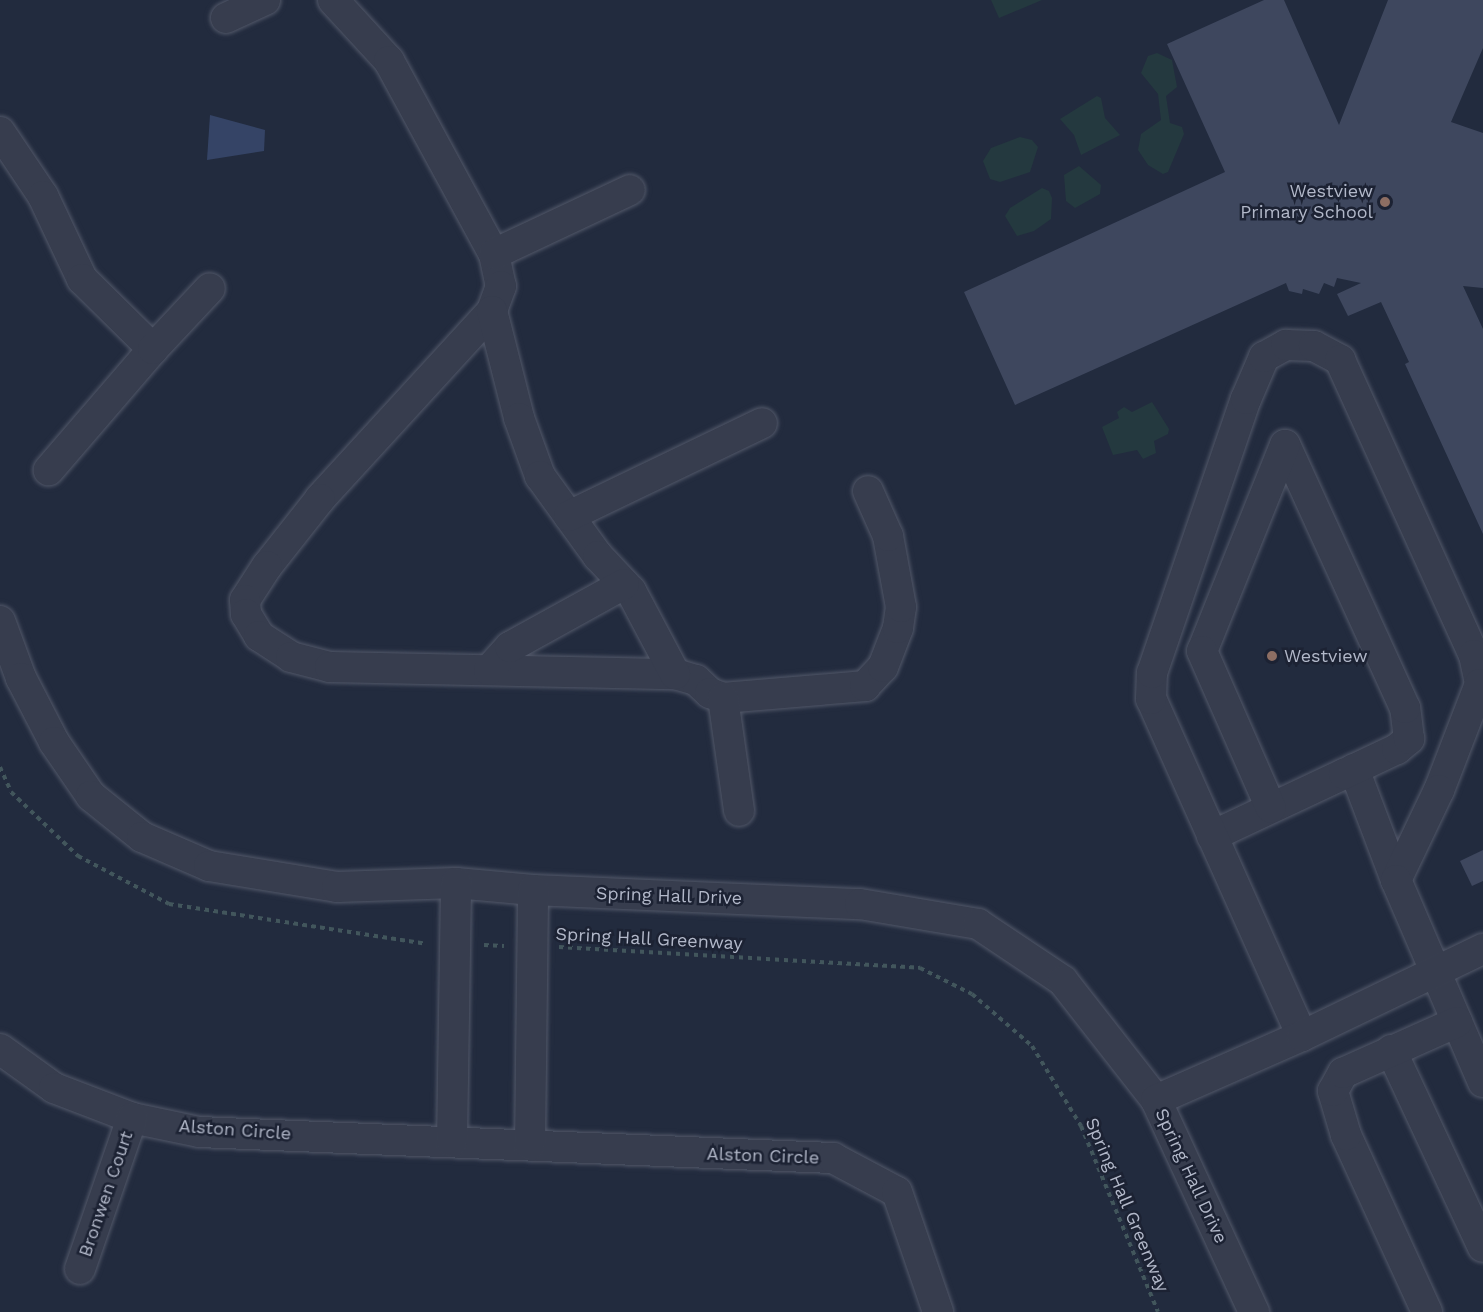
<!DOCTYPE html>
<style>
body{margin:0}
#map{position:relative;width:1483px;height:1312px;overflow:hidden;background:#222b3e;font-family:"Work Sans",sans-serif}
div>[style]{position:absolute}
.green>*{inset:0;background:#24393f}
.water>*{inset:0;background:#354466}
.building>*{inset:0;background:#3e475e}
.path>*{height:4px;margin-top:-2px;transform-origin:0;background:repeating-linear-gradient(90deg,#42565c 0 4.5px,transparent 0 9px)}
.roads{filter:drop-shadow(0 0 2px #525869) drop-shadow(0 0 2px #525869)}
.minor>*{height:30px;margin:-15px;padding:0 15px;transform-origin:15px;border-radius:15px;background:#373d4e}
.dots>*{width:16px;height:16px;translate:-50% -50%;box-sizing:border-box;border:3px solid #1c2233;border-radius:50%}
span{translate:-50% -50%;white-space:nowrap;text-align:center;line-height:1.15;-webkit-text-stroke:5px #1c2233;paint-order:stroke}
.poi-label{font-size:18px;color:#b2b8c9}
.right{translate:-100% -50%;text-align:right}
.left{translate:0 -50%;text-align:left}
.street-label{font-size:18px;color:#b2b8c9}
</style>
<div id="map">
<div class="green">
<div style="clip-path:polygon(991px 0,1042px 0,999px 18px)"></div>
<div style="clip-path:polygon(1157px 53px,1172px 60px,1177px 87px,1166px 96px,1170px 123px,1182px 127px,1184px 134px,1168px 172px,1163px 174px,1148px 165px,1138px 150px,1141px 134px,1161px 120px,1158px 94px,1141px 73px,1148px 56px)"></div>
<div style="clip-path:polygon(1097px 96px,1101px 98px,1105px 118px,1120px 135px,1081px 155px,1074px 135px,1060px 119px)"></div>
<div style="clip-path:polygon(1020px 137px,1032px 140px,1038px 147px,1030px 172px,1000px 182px,990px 179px,983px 161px,991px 148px)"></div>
<div style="clip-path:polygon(1079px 166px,1101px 185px,1100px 194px,1075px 208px,1066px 201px,1064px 175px)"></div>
<div style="clip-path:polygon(1042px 188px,1049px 191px,1052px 198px,1051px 219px,1034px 231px,1017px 236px,1005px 216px,1010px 208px)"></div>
<div style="clip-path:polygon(1152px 402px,1169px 429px,1168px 434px,1154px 441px,1156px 453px,1143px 459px,1137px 450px,1113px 455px,1102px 427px,1119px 418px,1117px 412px,1124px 407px,1132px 412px)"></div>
</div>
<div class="water">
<div style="clip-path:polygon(210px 115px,265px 130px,264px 151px,207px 160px)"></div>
</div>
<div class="building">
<div style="clip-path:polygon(1264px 0,1284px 0,1339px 125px,1388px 0,1483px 0,1483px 48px,1451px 122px,1483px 133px,1483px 288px,1463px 286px,1483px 329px,1483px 534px,1405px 364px,1409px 362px,1381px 302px,1348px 316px,1337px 294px,1361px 283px,1337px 278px,1334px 287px,1324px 283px,1319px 294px,1303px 289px,1302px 294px,1289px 291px,1286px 283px,1015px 405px,964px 292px,1225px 172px,1167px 44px)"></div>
<div style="clip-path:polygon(1483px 850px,1483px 881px,1472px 886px,1460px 861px)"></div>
</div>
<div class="path">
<div style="left:0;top:767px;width:27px;rotate:66deg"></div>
<div style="left:11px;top:792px;width:93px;rotate:43.7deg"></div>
<div style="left:78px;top:856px;width:103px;rotate:27.8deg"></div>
<div style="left:169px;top:904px;width:260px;rotate:8.8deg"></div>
<div style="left:484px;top:945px;width:20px;rotate:3deg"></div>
<div style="left:559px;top:947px;width:362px;rotate:3.3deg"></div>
<div style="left:920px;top:968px;width:58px;rotate:26.6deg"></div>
<div style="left:972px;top:994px;width:79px;rotate:40.9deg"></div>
<div style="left:1032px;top:1046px;width:94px;rotate:58.5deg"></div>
<div style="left:1081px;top:1126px;width:201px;rotate:67.5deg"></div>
</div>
<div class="roads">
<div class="minor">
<div style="left:333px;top:0;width:83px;rotate:47.4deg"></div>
<div style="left:389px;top:61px;width:220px;rotate:61.5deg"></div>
<div style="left:494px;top:254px;width:33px;rotate:78deg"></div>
<div style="left:501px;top:286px;width:27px;rotate:110deg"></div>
<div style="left:492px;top:311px;width:255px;rotate:132.5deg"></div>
<div style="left:320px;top:499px;width:85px;rotate:128.3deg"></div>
<div style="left:267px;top:566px;width:40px;rotate:122.9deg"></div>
<div style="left:245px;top:600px;width:14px;rotate:86deg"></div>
<div style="left:246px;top:614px;width:26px;rotate:59deg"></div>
<div style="left:259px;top:636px;width:38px;rotate:33deg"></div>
<div style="left:291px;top:657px;width:40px;rotate:14.4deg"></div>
<div style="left:330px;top:667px;width:345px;rotate:1.2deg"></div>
<div style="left:675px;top:674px;width:22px;rotate:16deg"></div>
<div style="left:696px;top:680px;width:19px;rotate:43deg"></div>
<div style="left:710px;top:693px;width:14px;rotate:21deg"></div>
<div style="left:723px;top:698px;width:143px;rotate:-4.8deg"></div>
<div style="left:865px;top:686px;width:26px;rotate:-47deg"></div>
<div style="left:883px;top:667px;width:42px;rotate:-69deg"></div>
<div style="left:898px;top:628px;width:21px;rotate:-82deg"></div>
<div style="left:901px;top:607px;width:72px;rotate:-100.4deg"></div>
<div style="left:888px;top:536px;width:49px;rotate:-114deg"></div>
<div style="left:226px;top:18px;width:43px;rotate:-24.8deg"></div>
<div style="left:0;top:132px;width:77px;rotate:56.1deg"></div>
<div style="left:43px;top:196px;width:92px;rotate:64.8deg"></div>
<div style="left:82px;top:279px;width:100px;rotate:44.6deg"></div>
<div style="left:153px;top:349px;width:160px;rotate:130.7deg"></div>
<div style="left:494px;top:254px;width:150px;rotate:-25.2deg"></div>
<div style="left:492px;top:311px;width:110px;rotate:75.8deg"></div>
<div style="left:519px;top:418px;width:62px;rotate:70.1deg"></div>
<div style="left:540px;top:476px;width:99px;rotate:54.1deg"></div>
<div style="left:598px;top:556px;width:48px;rotate:46.7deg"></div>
<div style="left:631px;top:591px;width:94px;rotate:62.1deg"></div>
<div style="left:153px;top:349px;width:83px;rotate:-46.9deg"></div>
<div style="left:569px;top:516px;width:214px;rotate:-25.7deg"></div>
<div style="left:0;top:621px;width:61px;rotate:69.8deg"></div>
<div style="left:21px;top:678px;width:72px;rotate:62.7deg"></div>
<div style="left:54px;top:742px;width:65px;rotate:55.6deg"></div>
<div style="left:91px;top:796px;width:65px;rotate:38.8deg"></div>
<div style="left:142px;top:837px;width:73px;rotate:23.4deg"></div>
<div style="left:209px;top:866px;width:130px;rotate:9.3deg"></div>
<div style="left:337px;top:887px;width:119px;rotate:-1.9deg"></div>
<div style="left:456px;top:883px;width:77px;rotate:5.2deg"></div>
<div style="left:533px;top:890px;width:327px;rotate:2.5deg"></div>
<div style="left:860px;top:904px;width:120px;rotate:9.6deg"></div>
<div style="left:978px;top:924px;width:102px;rotate:33.8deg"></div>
<div style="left:1063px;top:981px;width:151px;rotate:52deg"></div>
<div style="left:1156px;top:1100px;width:234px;rotate:65.2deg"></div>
<div style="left:489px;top:670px;width:31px;rotate:-48deg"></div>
<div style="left:510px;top:647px;width:130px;rotate:-28.9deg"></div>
<div style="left:723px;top:698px;width:114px;rotate:81.9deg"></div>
<div style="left:1354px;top:769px;width:119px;rotate:69.3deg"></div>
<div style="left:1212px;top:836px;width:146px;rotate:-25.2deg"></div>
<div style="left:1344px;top:774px;width:59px;rotate:-25.3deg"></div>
<div style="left:1397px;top:749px;width:16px;rotate:-40deg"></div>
<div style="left:1409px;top:739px;width:31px;rotate:-97deg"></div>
<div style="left:1405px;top:708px;width:289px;rotate:-114.5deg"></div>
<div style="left:1285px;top:445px;width:222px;rotate:111.9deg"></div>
<div style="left:1202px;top:651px;width:171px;rotate:66.3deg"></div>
<div style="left:1302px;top:1036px;width:369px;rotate:-114.1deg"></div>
<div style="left:1151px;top:699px;width:26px;rotate:-88deg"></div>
<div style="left:1152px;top:673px;width:290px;rotate:-71.1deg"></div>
<div style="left:1246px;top:399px;width:46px;rotate:-66.8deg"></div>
<div style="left:1264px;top:357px;width:25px;rotate:-29deg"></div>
<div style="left:1286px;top:345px;width:28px;rotate:2deg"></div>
<div style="left:1314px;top:346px;width:30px;rotate:28deg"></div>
<div style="left:1340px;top:360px;width:324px;rotate:65.6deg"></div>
<div style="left:1474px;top:655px;width:30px;rotate:78deg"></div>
<div style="left:1480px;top:684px;width:114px;rotate:111.1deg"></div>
<div style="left:1439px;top:790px;width:100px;rotate:115.5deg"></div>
<div style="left:1396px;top:880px;width:220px;rotate:66.7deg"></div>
<div style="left:0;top:1049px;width:67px;rotate:35.8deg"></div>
<div style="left:54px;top:1088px;width:84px;rotate:21deg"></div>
<div style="left:132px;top:1118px;width:68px;rotate:11.8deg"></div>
<div style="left:199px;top:1132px;width:635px;rotate:2.35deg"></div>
<div style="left:833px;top:1158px;width:72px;rotate:28deg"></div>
<div style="left:897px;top:1192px;width:127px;rotate:71.1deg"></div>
<div style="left:1391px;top:1050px;width:217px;rotate:65deg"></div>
<div style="left:1156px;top:1100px;width:159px;rotate:-23.7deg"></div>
<div style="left:1302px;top:1036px;width:201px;rotate:-25.7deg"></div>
<div style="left:452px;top:1142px;width:259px;rotate:-89.1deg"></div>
<div style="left:530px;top:1145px;width:255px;rotate:-89.3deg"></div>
<div style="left:80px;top:1269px;width:160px;rotate:-71deg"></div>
<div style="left:1427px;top:1312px;width:195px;rotate:-114.6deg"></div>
<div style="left:1346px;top:1135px;width:46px;rotate:-106.5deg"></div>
<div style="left:1333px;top:1091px;width:21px;rotate:-61deg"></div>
<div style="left:1343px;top:1073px;width:125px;rotate:-24.1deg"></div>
</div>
</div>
<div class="dots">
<div style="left:1385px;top:202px;background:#8d6e63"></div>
<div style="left:1272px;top:656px;background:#8d6e63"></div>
</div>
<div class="poi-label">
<span class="right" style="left:1373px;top:202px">Westview<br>Primary School</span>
<span class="left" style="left:1284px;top:656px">Westview</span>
</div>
<div class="street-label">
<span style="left:669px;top:896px;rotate:2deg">Spring Hall Drive</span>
<span style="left:649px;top:939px;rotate:3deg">Spring Hall Greenway</span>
<span style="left:235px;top:1130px;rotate:4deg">Alston Circle</span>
<span style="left:763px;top:1156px;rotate:2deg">Alston Circle</span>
<span style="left:1191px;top:1176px;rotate:65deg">Spring Hall Drive</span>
<span style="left:106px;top:1194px;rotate:-71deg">Bronwen Court</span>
<span style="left:1127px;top:1205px;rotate:67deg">Spring Hall Greenway</span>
</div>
</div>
